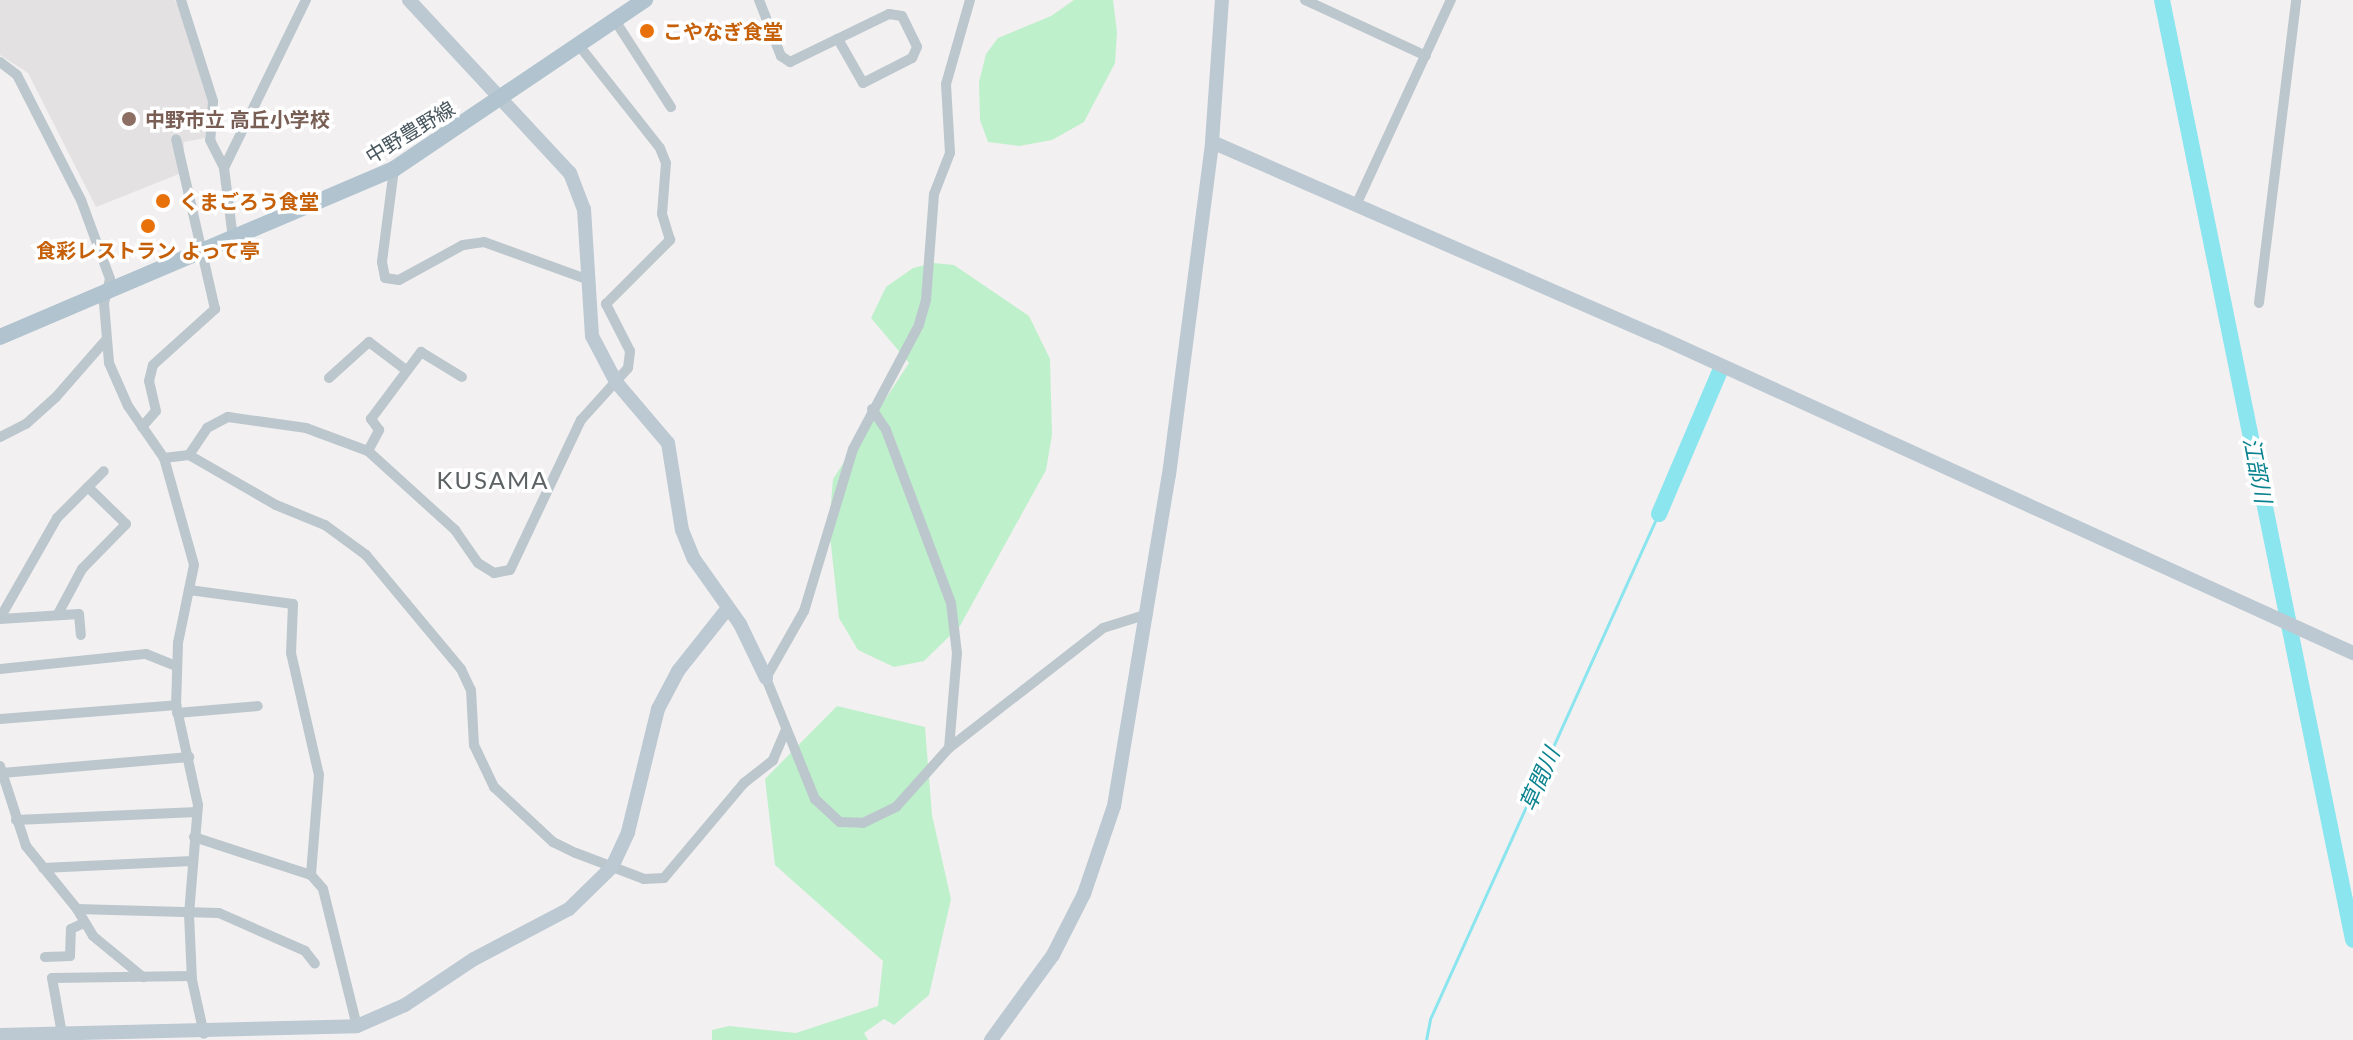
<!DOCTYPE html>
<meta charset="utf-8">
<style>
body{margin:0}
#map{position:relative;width:2353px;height:1040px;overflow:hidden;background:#f3f0f1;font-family:Lato,"Noto Sans JP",sans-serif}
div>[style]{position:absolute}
.education>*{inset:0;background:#e4e1e3}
.green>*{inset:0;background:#bff0cc}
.stream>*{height:3px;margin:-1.5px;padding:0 1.5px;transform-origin:1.5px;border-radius:1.5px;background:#8be5ee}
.river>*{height:16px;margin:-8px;padding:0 8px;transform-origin:8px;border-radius:8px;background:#8be5ee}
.street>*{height:10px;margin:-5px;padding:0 5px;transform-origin:5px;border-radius:5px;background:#bcc7cd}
.secondary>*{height:14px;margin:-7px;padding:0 7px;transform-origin:7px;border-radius:7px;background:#bcc9d2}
.primary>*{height:16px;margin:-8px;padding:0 8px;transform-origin:8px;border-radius:8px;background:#b0c3cf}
.dots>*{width:22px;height:22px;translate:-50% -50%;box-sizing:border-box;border:4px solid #fff;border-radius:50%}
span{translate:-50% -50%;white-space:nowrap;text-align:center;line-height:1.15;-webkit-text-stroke:7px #fff;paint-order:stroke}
.food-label{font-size:20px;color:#c56008;font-weight:700}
.left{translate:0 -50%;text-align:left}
.education-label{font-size:20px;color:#785e54;font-weight:700}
.street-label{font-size:20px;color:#48565e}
.water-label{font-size:22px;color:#0b838f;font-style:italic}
.quarter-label{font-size:24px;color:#5d6265;letter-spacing:2px}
</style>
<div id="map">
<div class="education">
<div style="clip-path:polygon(0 0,175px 0,192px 36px,209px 100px,205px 138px,184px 142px,184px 172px,96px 207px,28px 73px,0 55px)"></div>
</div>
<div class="green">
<div style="clip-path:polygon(1074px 0,1113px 0,1117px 32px,1115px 63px,1084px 122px,1052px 140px,1019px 146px,988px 142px,980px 120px,979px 82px,986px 54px,998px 38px,1051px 16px)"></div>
<div style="clip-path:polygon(933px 263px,954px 265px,1029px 316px,1050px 359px,1052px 435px,1046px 470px,960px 626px,924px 661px,894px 667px,858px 650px,839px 618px,829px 527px,833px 479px,909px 363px,871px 318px,886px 287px,913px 268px)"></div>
<div style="clip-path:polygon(837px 706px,925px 727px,932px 815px,951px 899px,929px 995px,894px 1025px,884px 1019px,864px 1033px,868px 1040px,712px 1040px,712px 1030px,729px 1026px,796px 1033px,878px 1006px,883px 961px,775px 865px,765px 779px)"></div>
</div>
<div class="stream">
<div style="left:1426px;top:1040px;width:21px;rotate:-79deg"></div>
<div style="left:1430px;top:1019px;width:549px;rotate:-65.68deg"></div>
</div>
<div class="river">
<div style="left:2162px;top:0;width:959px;rotate:78.51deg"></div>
<div style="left:1659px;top:514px;width:155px;rotate:-66.9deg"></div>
</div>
<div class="street">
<div style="left:181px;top:0;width:106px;rotate:72.4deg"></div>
<div style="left:213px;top:101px;width:39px;rotate:94deg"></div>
<div style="left:210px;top:140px;width:31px;rotate:63deg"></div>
<div style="left:224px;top:168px;width:71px;rotate:82.7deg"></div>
<div style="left:759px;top:0;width:60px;rotate:68.6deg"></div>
<div style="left:781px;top:56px;width:11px;rotate:34deg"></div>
<div style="left:790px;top:62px;width:110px;rotate:-25.9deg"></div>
<div style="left:889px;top:14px;width:13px;rotate:9deg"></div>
<div style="left:902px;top:16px;width:34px;rotate:64deg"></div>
<div style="left:917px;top:47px;width:12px;rotate:114deg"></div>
<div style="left:912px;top:58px;width:55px;rotate:153deg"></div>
<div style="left:863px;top:83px;width:51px;rotate:-119.6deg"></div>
<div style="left:970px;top:0;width:87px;rotate:105.9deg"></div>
<div style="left:946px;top:84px;width:69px;rotate:86.7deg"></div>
<div style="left:950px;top:153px;width:44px;rotate:111.3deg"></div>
<div style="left:934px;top:194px;width:106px;rotate:94.3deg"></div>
<div style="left:926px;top:300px;width:26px;rotate:106deg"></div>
<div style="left:919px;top:325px;width:140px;rotate:118deg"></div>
<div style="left:853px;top:449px;width:169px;rotate:106.8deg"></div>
<div style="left:804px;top:611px;width:77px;rotate:119.6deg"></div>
<div style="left:766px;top:678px;width:131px;rotate:68deg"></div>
<div style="left:815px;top:799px;width:34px;rotate:43deg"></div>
<div style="left:840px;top:822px;width:23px;rotate:2deg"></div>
<div style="left:863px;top:823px;width:37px;rotate:-26deg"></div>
<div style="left:896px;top:807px;width:79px;rotate:-48.1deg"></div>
<div style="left:949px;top:748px;width:195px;rotate:-37.9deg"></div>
<div style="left:1103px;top:628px;width:47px;rotate:-17.3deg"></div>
<div style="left:1305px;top:0;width:133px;rotate:24.8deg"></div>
<div style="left:614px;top:19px;width:105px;rotate:57.1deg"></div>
<div style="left:0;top:62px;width:21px;rotate:37deg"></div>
<div style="left:17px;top:75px;width:140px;rotate:62.9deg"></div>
<div style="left:81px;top:200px;width:84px;rotate:69.8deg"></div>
<div style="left:110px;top:279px;width:25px;rotate:104deg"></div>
<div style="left:104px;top:303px;width:60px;rotate:85.2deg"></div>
<div style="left:109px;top:363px;width:47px;rotate:66.2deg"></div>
<div style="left:128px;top:406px;width:63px;rotate:55.3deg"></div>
<div style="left:164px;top:458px;width:111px;rotate:74.3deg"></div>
<div style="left:194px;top:565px;width:80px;rotate:101.6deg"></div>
<div style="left:178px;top:643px;width:62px;rotate:91.8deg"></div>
<div style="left:176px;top:705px;width:102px;rotate:77.6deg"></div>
<div style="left:198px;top:805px;width:109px;rotate:94.7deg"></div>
<div style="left:189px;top:914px;width:66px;rotate:87.4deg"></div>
<div style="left:192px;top:980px;width:55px;rotate:77.5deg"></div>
<div style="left:224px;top:168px;width:187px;rotate:-64deg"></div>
<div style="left:394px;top:169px;width:94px;rotate:97.4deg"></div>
<div style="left:382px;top:262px;width:16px;rotate:79deg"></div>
<div style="left:385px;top:278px;width:14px;rotate:8deg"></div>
<div style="left:399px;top:280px;width:73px;rotate:-28.7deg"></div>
<div style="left:463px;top:245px;width:21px;rotate:-8deg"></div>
<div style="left:484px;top:242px;width:109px;rotate:19.9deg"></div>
<div style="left:1357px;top:203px;width:224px;rotate:-65.2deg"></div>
<div style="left:2259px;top:303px;width:305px;rotate:-83deg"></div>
<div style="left:329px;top:378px;width:54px;rotate:-42deg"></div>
<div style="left:369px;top:342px;width:46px;rotate:37.1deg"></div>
<div style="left:872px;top:409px;width:25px;rotate:56deg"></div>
<div style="left:886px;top:430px;width:185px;rotate:69.4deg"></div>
<div style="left:951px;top:603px;width:50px;rotate:83.2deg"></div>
<div style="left:957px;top:653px;width:95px;rotate:94.8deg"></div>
<div style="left:142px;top:427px;width:21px;rotate:-49deg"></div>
<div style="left:156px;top:411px;width:31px;rotate:-103deg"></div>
<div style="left:149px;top:381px;width:16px;rotate:-76deg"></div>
<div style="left:153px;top:365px;width:84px;rotate:-42.1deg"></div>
<div style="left:215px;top:309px;width:174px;rotate:-102.9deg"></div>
<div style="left:0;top:437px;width:29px;rotate:-27deg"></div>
<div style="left:26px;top:424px;width:40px;rotate:-42deg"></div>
<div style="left:56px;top:397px;width:74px;rotate:-48.8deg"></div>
<div style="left:368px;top:451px;width:24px;rotate:-62deg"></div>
<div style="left:379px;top:430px;width:14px;rotate:-126deg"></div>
<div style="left:371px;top:419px;width:84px;rotate:-53.3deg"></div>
<div style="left:421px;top:352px;width:48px;rotate:31.4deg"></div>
<div style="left:189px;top:455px;width:32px;rotate:-56deg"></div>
<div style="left:207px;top:428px;width:24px;rotate:-28deg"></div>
<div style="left:228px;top:417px;width:79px;rotate:8deg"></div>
<div style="left:306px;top:428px;width:66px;rotate:20.4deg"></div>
<div style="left:368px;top:451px;width:118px;rotate:42.2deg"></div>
<div style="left:455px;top:530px;width:40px;rotate:55.1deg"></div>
<div style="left:478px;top:563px;width:19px;rotate:32deg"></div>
<div style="left:494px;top:573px;width:16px;rotate:-11deg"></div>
<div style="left:510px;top:570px;width:166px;rotate:-64.7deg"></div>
<div style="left:581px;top:420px;width:70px;rotate:-47.9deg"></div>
<div style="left:628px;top:368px;width:17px;rotate:-83deg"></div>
<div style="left:630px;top:351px;width:53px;rotate:-117.1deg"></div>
<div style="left:606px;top:304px;width:91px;rotate:-45deg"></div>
<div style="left:670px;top:240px;width:27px;rotate:-107deg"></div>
<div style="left:662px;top:214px;width:51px;rotate:-85.5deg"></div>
<div style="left:666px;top:163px;width:16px;rotate:-112deg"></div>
<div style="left:660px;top:148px;width:134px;rotate:-128.3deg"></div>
<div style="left:164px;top:458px;width:25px;rotate:-7deg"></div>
<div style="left:189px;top:455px;width:100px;rotate:29.9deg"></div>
<div style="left:276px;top:505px;width:53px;rotate:22.2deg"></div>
<div style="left:325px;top:525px;width:51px;rotate:36.2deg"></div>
<div style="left:366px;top:555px;width:148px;rotate:50.2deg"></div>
<div style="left:461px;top:669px;width:23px;rotate:65deg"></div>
<div style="left:471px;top:690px;width:55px;rotate:86.9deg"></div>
<div style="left:474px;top:745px;width:47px;rotate:64.5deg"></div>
<div style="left:494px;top:787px;width:81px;rotate:43deg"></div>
<div style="left:553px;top:842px;width:25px;rotate:26deg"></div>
<div style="left:576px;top:853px;width:73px;rotate:20.9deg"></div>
<div style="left:644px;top:879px;width:20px;rotate:-3deg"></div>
<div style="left:664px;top:878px;width:124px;rotate:-49.9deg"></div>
<div style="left:744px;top:783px;width:37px;rotate:-38deg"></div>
<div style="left:773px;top:760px;width:33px;rotate:-67deg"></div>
<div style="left:189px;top:590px;width:105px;rotate:7.7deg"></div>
<div style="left:293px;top:604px;width:49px;rotate:92.3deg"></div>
<div style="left:291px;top:653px;width:125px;rotate:77.1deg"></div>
<div style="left:319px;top:775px;width:100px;rotate:94.6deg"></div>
<div style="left:311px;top:875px;width:18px;rotate:49deg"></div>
<div style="left:323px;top:889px;width:141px;rotate:76.1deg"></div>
<div style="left:59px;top:612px;width:49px;rotate:-61.9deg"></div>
<div style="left:82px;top:569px;width:63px;rotate:-45.6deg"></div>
<div style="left:126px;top:524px;width:53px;rotate:-135.8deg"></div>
<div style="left:0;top:618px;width:115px;rotate:-60.3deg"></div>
<div style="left:57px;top:518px;width:66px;rotate:-45deg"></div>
<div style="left:0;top:619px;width:79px;rotate:-3.6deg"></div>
<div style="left:79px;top:614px;width:21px;rotate:85deg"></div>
<div style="left:0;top:669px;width:147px;rotate:-5.9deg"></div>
<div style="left:146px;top:654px;width:32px;rotate:22deg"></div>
<div style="left:177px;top:713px;width:81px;rotate:-4.9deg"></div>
<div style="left:0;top:719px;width:177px;rotate:-4.5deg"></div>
<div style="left:0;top:766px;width:84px;rotate:72deg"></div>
<div style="left:26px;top:846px;width:81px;rotate:51deg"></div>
<div style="left:77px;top:909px;width:142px;rotate:1.6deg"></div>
<div style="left:219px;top:913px;width:94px;rotate:23.8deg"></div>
<div style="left:305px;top:951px;width:16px;rotate:52deg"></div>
<div style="left:2px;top:773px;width:188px;rotate:-4.9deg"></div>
<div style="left:16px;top:820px;width:181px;rotate:-2.5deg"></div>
<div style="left:194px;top:837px;width:123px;rotate:18deg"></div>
<div style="left:43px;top:868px;width:149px;rotate:-2.7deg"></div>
<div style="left:77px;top:909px;width:31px;rotate:59deg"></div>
<div style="left:93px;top:936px;width:65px;rotate:39.4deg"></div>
<div style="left:45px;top:957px;width:25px;rotate:-2deg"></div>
<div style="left:70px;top:956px;width:27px;rotate:-88deg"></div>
<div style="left:71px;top:929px;width:14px;rotate:-25deg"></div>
<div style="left:62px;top:1034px;width:57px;rotate:-100.1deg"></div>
<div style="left:52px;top:978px;width:139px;rotate:-0.8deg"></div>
</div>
<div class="secondary">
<div style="left:409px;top:0;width:236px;rotate:47.1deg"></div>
<div style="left:570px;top:173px;width:39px;rotate:69deg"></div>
<div style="left:584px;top:209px;width:127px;rotate:86.4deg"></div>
<div style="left:592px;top:336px;width:52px;rotate:62.4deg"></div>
<div style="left:616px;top:382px;width:80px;rotate:49.6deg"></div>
<div style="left:668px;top:443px;width:88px;rotate:80.9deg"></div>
<div style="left:682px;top:530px;width:31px;rotate:68deg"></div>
<div style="left:694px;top:559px;width:80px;rotate:54.7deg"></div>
<div style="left:740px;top:624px;width:60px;rotate:64.3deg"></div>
<div style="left:1212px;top:142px;width:485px;rotate:23.6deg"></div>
<div style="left:1657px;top:336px;width:765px;rotate:24.49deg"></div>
<div style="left:0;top:1035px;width:357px;rotate:-1.4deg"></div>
<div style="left:357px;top:1026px;width:52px;rotate:-23.6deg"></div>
<div style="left:405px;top:1005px;width:83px;rotate:-33.7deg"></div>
<div style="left:474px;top:959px;width:107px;rotate:-27.8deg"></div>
<div style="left:569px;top:909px;width:60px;rotate:-44.3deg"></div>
<div style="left:612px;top:867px;width:38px;rotate:-65deg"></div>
<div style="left:628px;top:832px;width:127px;rotate:-76.3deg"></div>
<div style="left:658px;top:709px;width:43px;rotate:-62.2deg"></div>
<div style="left:678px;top:671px;width:80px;rotate:-51.6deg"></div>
<div style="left:991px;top:1040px;width:105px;rotate:-53.9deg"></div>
<div style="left:1053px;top:955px;width:68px;rotate:-63.1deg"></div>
<div style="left:1084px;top:894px;width:93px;rotate:-71.2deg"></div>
<div style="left:1114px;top:806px;width:336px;rotate:-80.6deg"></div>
<div style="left:1169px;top:475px;width:336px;rotate:-82.6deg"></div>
<div style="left:1212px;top:142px;width:142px;rotate:-86deg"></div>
</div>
<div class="primary">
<div style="left:0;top:337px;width:428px;rotate:-23.1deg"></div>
<div style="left:394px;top:169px;width:303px;rotate:-34deg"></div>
</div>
<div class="dots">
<div style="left:647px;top:31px;background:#e8710a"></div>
<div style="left:129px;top:119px;background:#8d6e63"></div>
<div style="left:163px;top:201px;background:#e8710a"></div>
<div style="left:148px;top:226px;background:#e8710a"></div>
</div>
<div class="food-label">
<span class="left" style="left:663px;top:31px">こやなぎ食堂</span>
<span class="left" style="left:179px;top:201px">くまごろう食堂</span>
<span style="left:148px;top:250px">食彩レストラン よって亭</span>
</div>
<div class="education-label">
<span class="left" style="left:145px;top:119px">中野市立 高丘小学校</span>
</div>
<div class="street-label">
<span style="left:410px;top:132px;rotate:-31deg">中野豊野線</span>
</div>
<div class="water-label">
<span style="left:2258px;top:470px;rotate:79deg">江部川</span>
<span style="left:1539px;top:779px;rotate:-66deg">草間川</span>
</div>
<div class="quarter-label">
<span style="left:493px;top:480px">KUSAMA</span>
</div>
</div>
